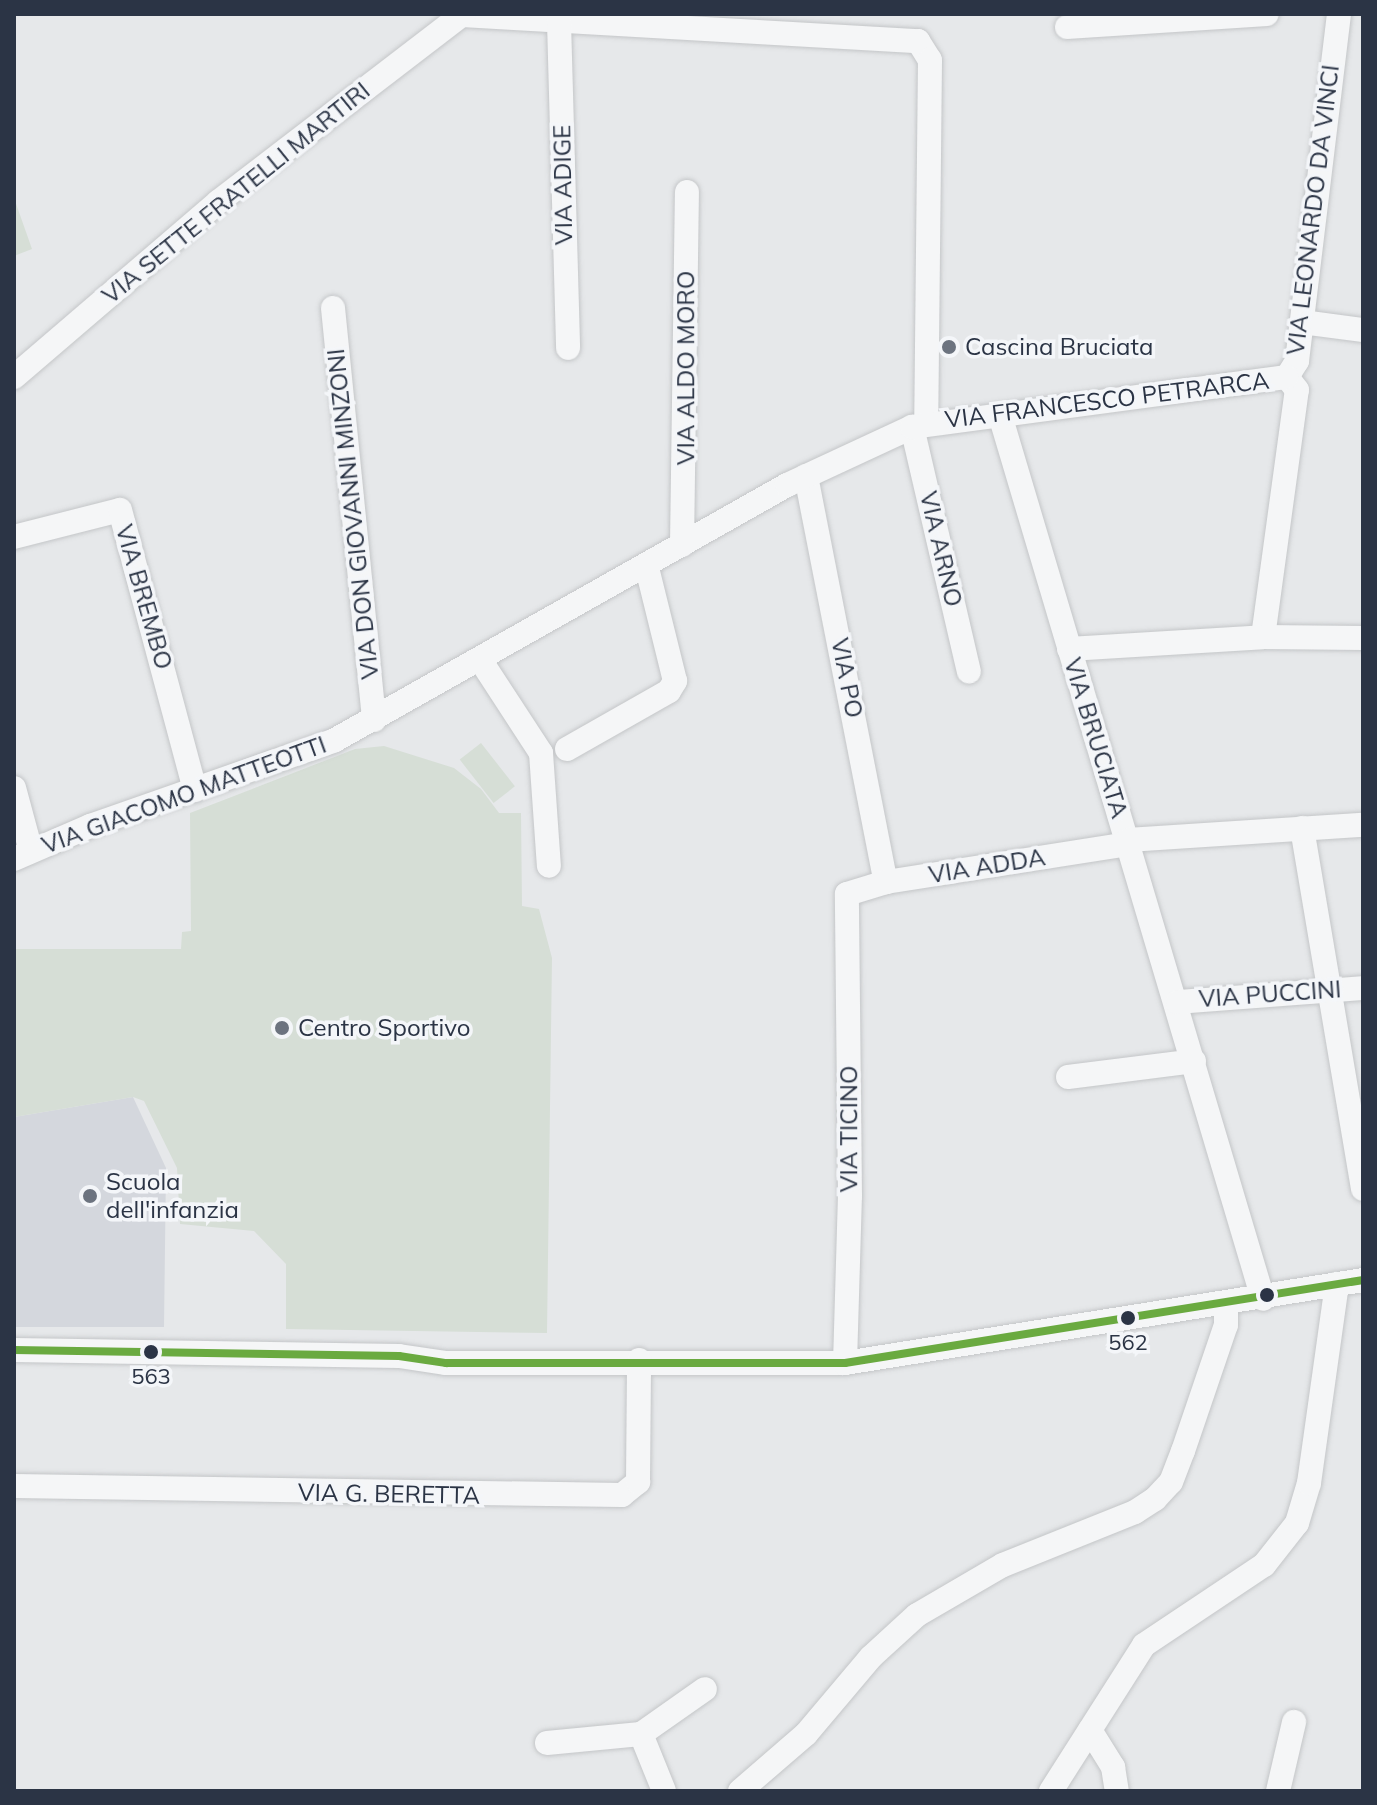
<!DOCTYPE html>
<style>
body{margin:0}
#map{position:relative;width:1377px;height:1805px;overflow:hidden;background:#e6e8ea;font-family:Mulish,sans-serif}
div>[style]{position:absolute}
.built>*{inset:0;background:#d4d7dd}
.green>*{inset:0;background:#d6ded6;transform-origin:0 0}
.roads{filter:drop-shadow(0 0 2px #c4c6c8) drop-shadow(0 0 2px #c4c6c8)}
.minor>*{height:24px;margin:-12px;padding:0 12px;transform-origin:12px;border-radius:12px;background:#f5f6f7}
.bus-1>*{height:8px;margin:-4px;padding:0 4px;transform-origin:4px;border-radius:4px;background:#6aaa40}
.dots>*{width:22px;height:22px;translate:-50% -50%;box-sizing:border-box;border:4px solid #f4f6f9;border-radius:50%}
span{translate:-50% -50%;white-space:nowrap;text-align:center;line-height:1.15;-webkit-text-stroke:7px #f4f6f9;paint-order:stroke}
.bus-label{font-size:22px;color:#2b3445}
.street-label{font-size:24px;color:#2b3445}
.poi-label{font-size:24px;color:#2b3445}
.left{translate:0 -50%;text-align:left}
.frame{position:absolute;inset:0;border:16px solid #2b3445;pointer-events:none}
</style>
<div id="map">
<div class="built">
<div style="clip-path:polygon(133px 1097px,166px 1168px,164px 1327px,14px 1327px,14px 1117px)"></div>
</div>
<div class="green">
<div style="clip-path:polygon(14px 198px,32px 249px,14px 256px)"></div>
<div style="left:481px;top:743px;width:55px;height:27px;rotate:52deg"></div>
<div style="clip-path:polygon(384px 746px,454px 768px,481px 789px,499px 813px,521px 813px,522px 906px,539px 909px,552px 958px,547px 1333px,286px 1329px,286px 1264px,254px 1231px,180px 1224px,177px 1168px,144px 1101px,133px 1097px,14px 1117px,14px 949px,181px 949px,182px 932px,191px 931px,190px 813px,355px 749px)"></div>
</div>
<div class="roads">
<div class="minor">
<div style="left:462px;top:15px;width:457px;rotate:3.3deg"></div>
<div style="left:918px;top:41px;width:22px;rotate:58deg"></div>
<div style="left:930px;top:60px;width:363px;rotate:90.6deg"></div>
<div style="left:559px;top:22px;width:326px;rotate:88.4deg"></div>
<div style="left:1067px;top:27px;width:200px;rotate:-3.7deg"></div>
<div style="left:333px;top:308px;width:414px;rotate:84.3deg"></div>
<div style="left:1302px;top:322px;width:62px;rotate:7.5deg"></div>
<div style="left:14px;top:377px;width:269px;rotate:-40.6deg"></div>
<div style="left:218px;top:202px;width:309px;rotate:-37.5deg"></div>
<div style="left:1287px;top:377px;width:19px;rotate:-58deg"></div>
<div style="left:1297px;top:361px;width:350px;rotate:-83.1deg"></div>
<div style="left:1000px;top:415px;width:922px;rotate:73.43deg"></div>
<div style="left:912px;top:427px;width:251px;rotate:76.9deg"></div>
<div style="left:806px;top:476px;width:414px;rotate:78.9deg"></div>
<div style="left:14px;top:537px;width:109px;rotate:-14.3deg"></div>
<div style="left:120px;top:510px;width:290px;rotate:75deg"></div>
<div style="left:682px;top:545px;width:353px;rotate:-89.2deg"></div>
<div style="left:1263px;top:637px;width:249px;rotate:-82.2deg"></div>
<div style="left:1297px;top:390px;width:16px;rotate:-128deg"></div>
<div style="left:1069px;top:649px;width:194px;rotate:-3.5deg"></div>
<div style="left:1263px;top:637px;width:100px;rotate:0.6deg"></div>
<div style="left:481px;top:661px;width:110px;rotate:56.9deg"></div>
<div style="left:541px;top:753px;width:113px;rotate:86deg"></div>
<div style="left:567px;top:749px;width:117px;rotate:-29.6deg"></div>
<div style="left:669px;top:691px;width:12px;rotate:-59deg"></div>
<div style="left:675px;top:681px;width:116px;rotate:-103.9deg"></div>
<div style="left:14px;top:788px;width:65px;rotate:74.9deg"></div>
<div style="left:1302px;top:828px;width:366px;rotate:80.4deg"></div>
<div style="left:1128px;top:840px;width:235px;rotate:-3.7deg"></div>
<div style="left:14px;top:859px;width:83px;rotate:-23.5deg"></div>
<div style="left:90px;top:826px;width:260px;rotate:-19.3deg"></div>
<div style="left:335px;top:740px;width:519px;rotate:-29.43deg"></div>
<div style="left:787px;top:485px;width:138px;rotate:-24.9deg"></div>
<div style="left:912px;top:427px;width:378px;rotate:-7.6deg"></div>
<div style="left:1178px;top:1002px;width:186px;rotate:-4.3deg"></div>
<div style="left:1068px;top:1077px;width:127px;rotate:-7.2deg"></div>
<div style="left:14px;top:1350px;width:385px;rotate:0.9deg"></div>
<div style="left:399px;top:1356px;width:48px;rotate:8.5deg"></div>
<div style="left:446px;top:1363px;width:399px"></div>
<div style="left:845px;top:1363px;width:525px;rotate:-9.1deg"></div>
<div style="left:845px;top:1363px;width:167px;rotate:-88.3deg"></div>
<div style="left:850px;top:1196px;width:302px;rotate:-90.6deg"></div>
<div style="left:847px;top:894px;width:41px;rotate:-17.1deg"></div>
<div style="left:886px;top:882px;width:246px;rotate:-8.9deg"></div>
<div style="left:14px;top:1486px;width:608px;rotate:0.85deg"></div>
<div style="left:622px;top:1495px;width:21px;rotate:-39deg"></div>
<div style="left:638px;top:1482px;width:122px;rotate:-89.5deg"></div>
<div style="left:1090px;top:1730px;width:44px;rotate:58.1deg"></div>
<div style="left:1113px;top:1767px;width:24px;rotate:81deg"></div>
<div style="left:641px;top:1734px;width:78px;rotate:-35.1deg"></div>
<div style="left:547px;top:1743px;width:94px;rotate:-5.5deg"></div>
<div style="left:641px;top:1734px;width:61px;rotate:68deg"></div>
<div style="left:740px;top:1791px;width:87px;rotate:-40.8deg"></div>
<div style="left:806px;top:1734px;width:101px;rotate:-49.8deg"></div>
<div style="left:871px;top:1657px;width:62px;rotate:-42.4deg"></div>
<div style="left:917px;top:1615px;width:99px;rotate:-30.2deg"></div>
<div style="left:1003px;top:1565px;width:142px;rotate:-21.9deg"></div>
<div style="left:1135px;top:1512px;width:24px;rotate:-33deg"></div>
<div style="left:1155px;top:1499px;width:23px;rotate:-47deg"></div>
<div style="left:1171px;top:1482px;width:33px;rotate:-69deg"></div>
<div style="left:1183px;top:1451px;width:133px;rotate:-71.2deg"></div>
<div style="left:1226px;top:1325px;width:20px;rotate:-90deg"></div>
<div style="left:1051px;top:1791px;width:173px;rotate:-57.5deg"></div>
<div style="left:1144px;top:1645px;width:144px;rotate:-33.7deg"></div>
<div style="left:1264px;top:1565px;width:53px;rotate:-51.8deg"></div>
<div style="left:1297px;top:1523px;width:42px;rotate:-73.3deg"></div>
<div style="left:1309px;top:1483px;width:201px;rotate:-82deg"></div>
<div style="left:1278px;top:1791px;width:71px;rotate:-76.9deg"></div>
</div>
</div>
<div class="bus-1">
<div style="left:14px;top:1350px;width:385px;rotate:0.9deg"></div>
<div style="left:399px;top:1356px;width:48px;rotate:8.5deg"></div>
<div style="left:446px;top:1363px;width:399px"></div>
<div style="left:845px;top:1363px;width:525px;rotate:-9.1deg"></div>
</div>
<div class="dots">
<div style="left:949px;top:347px;background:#6c737f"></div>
<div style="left:282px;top:1028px;background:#6c737f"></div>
<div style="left:90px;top:1196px;background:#6c737f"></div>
<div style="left:1267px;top:1295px;background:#2b3445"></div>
<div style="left:1128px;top:1318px;background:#2b3445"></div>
<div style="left:151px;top:1352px;background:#2b3445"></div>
</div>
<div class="bus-label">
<span style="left:1128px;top:1343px">562</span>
<span style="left:151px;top:1377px">563</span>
</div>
<div class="street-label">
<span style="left:563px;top:185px;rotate:-91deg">VIA ADIGE</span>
<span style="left:236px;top:193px;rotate:-39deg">VIA SETTE FRATELLI MARTIRI</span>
<span style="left:1313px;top:210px;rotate:-83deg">VIA LEONARDO DA VINCI</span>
<span style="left:686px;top:368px;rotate:-90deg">VIA ALDO MORO</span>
<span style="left:1107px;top:400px;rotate:-7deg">VIA FRANCESCO PETRARCA</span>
<span style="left:353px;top:514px;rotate:-96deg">VIA DON GIOVANNI MINZONI</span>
<span style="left:941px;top:549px;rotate:77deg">VIA ARNO</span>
<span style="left:144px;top:597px;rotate:74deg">VIA BREMBO</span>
<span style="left:847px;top:678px;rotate:79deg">VIA PO</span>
<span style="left:1096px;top:738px;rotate:73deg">VIA BRUCIATA</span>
<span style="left:184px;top:795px;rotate:-20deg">VIA GIACOMO MATTEOTTI</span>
<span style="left:987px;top:866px;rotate:-9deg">VIA ADDA</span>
<span style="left:1270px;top:994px;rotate:-4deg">VIA PUCCINI</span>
<span style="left:849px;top:1129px;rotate:-90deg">VIA TICINO</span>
<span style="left:389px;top:1494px;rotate:1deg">VIA G. BERETTA</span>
</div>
<div class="poi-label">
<span class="left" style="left:965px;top:347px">Cascina Bruciata</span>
<span class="left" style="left:298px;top:1028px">Centro Sportivo</span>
<span class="left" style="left:106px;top:1196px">Scuola<br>dell'infanzia</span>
</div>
<div class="frame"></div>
</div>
